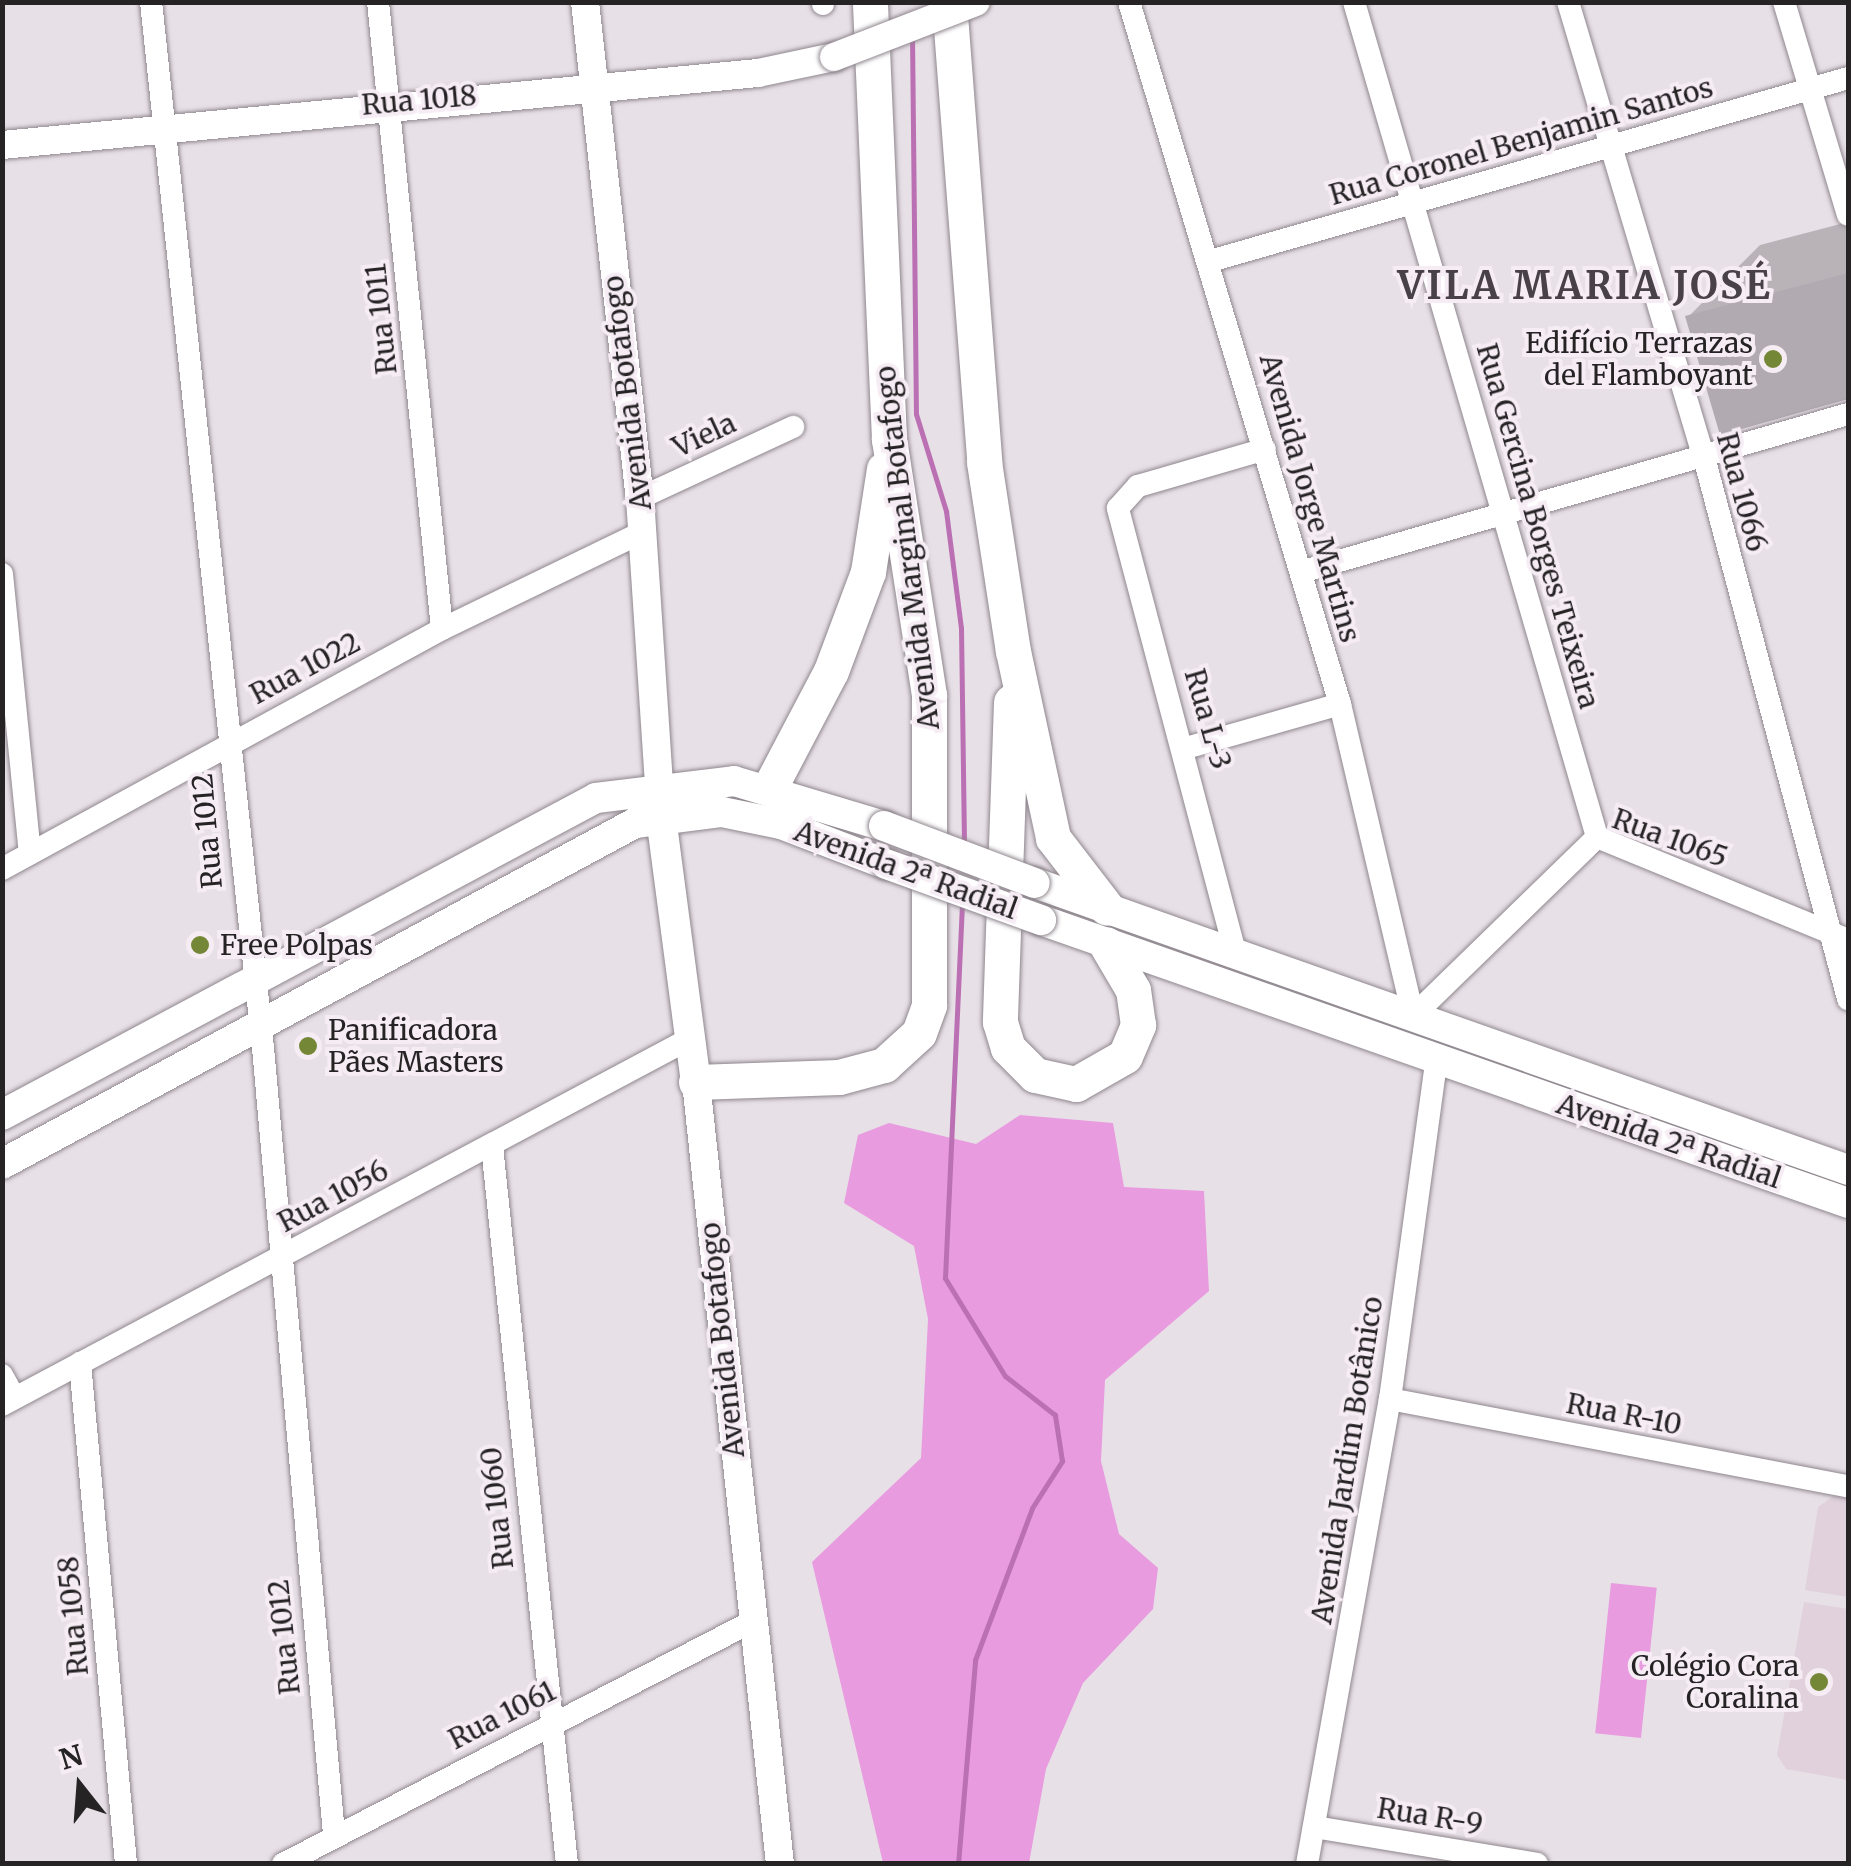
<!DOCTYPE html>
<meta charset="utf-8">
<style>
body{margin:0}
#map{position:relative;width:1851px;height:1866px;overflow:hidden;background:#e8e0e7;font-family:Merriweather,serif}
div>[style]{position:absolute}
.built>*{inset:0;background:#e0d1dd}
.green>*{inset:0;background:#e89bdf;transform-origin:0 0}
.shadow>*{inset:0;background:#0003}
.stream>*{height:5px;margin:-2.5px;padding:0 2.5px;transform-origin:2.5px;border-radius:2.5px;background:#bb70b3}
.building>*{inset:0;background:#b2aab1}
.roads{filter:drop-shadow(0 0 2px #8f878e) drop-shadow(0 0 2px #8f878e)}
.minor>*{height:22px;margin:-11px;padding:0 11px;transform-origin:11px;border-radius:11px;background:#fff}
.tertiary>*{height:28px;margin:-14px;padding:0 14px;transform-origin:14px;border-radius:14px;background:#fff}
.secondary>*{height:30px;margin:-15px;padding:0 15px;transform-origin:15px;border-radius:15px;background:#fff}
.primary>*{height:35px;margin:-17.5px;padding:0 17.5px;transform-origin:17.5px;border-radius:17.5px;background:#fff}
.bridges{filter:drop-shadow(0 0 2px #8f878e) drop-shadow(0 0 2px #8f878e)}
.tertiary-bridge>*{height:28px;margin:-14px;padding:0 14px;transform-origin:14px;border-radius:14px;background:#fff}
.secondary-bridge>*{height:30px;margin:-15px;padding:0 15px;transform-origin:15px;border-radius:15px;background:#fff}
.dots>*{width:28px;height:28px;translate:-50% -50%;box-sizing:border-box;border:5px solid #f6edf4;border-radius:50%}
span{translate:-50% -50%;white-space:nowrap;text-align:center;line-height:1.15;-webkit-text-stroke:8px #f6edf4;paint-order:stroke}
.street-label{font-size:28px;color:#262325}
.poi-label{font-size:28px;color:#262325}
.right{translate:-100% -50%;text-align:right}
.left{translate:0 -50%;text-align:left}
.district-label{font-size:38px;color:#484147;font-weight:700;letter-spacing:2.5px}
.frame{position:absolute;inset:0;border:5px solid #262325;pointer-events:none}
.north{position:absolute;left:30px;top:1736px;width:100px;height:100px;-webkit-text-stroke:8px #f6edf4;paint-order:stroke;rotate:343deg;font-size:28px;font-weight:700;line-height:40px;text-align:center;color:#262325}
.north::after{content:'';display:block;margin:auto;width:35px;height:45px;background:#262325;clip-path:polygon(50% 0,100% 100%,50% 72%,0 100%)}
</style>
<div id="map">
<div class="built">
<div style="clip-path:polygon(1835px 1495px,1848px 1497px,1848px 1597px,1805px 1590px,1818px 1507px)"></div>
<div style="clip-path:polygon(1804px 1602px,1848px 1609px,1848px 1780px,1786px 1769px,1777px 1755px)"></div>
</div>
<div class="green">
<div style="clip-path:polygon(1020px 1115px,1113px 1123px,1124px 1187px,1204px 1191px,1209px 1291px,1105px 1380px,1101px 1461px,1119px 1534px,1158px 1568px,1153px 1609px,1083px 1683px,1046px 1769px,1029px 1863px,883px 1863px,812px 1562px,921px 1458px,928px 1319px,914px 1246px,844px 1203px,858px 1135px,889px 1123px,976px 1144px)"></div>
<div style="left:1611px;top:1583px;width:46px;height:151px;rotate:6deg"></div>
</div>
<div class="shadow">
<div style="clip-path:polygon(1848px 222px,1848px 399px,1722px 432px,1688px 317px,1760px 245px)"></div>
</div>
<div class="stream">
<div style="left:912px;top:35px;width:379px;rotate:89.4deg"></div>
<div style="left:916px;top:414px;width:102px;rotate:72.8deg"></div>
<div style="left:946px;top:511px;width:118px;rotate:82.7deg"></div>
<div style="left:961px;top:628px;width:216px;rotate:89.2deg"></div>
<div style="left:958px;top:1864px;width:205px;rotate:-85.2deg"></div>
<div style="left:975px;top:1660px;width:162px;rotate:-69.4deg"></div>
<div style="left:1032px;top:1508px;width:56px;rotate:-57.4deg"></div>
<div style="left:1062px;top:1461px;width:47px;rotate:-98.7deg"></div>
<div style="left:1055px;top:1415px;width:63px;rotate:-142deg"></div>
<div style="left:1005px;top:1376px;width:115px;rotate:-121.5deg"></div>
<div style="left:945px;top:1278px;width:373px;rotate:-87.4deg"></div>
</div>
<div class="building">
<div style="clip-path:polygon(1848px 273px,1848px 399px,1720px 435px,1685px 316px)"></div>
</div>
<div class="roads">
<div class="minor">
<div style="left:151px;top:2px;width:1052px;rotate:83.89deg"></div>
<div style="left:263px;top:1048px;width:789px;rotate:84.84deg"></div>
<div style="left:378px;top:2px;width:630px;rotate:84.17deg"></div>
<div style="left:823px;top:2px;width:2px;rotate:90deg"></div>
<div style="left:1129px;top:2px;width:733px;rotate:73.27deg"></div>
<div style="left:1340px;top:704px;width:320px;rotate:76.8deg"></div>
<div style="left:1354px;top:2px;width:870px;rotate:73.77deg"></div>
<div style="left:1568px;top:2px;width:479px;rotate:73.4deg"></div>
<div style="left:1705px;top:461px;width:557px;rotate:75.11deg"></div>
<div style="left:1784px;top:2px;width:222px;rotate:73.3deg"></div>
<div style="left:1210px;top:261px;width:664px;rotate:-16deg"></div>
<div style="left:640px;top:498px;width:169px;rotate:-24.9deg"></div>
<div style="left:1301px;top:572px;width:569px;rotate:-16.11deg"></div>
<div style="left:2px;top:574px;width:281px;rotate:84.3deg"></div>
<div style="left:1186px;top:748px;width:160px;rotate:-15.9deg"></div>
<div style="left:2px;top:869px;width:501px;rotate:-28.61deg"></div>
<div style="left:442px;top:629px;width:223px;rotate:-25.8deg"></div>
<div style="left:1234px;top:948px;width:455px;rotate:-104.8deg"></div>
<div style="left:1118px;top:508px;width:30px;rotate:-48deg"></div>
<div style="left:1138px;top:486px;width:132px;rotate:-16.2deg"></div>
<div style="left:1413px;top:1016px;width:257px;rotate:-44.2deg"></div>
<div style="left:1597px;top:837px;width:271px;rotate:22.3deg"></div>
<div style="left:492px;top:1146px;width:722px;rotate:84.04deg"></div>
<div style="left:80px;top:1363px;width:503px;rotate:84.75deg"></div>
<div style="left:2px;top:1375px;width:26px;rotate:61deg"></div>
<div style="left:1390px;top:1399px;width:466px;rotate:10.8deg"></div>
<div style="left:2px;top:1405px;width:781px;rotate:-28.04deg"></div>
<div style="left:1314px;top:1827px;width:226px;rotate:9.4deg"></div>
<div style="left:283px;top:1864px;width:527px;rotate:-27.34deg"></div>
<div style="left:1307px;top:1864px;width:472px;rotate:-79.9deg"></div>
<div style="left:1390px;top:1399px;width:338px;rotate:-82.2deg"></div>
</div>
<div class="tertiary">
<div style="left:585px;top:2px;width:499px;rotate:83.7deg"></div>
<div style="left:640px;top:498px;width:286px;rotate:86.2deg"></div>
<div style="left:2px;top:145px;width:759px;rotate:-5.44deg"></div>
<div style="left:758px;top:73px;width:78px;rotate:-11.9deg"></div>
<div style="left:696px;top:1082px;width:786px;rotate:83.87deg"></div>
</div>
<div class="secondary">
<div style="left:661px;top:817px;width:267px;rotate:82.5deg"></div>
<div style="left:1035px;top:883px;width:862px;rotate:19.44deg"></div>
<div style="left:1041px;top:920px;width:855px;rotate:19.32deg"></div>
<div style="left:2px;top:1115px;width:673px;rotate:-28.09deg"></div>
<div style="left:596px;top:798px;width:139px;rotate:-7deg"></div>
<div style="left:734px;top:781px;width:157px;rotate:16.7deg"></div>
<div style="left:2px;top:1164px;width:719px;rotate:-28.31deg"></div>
<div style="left:635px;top:823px;width:88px;rotate:-7.2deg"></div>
<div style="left:722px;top:812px;width:60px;rotate:11.5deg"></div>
<div style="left:781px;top:824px;width:112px;rotate:20.9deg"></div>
</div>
<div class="primary">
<div style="left:949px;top:2px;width:461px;rotate:85.6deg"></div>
<div style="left:984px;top:462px;width:191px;rotate:81.3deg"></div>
<div style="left:1013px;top:651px;width:191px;rotate:77.9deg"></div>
<div style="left:1053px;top:838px;width:88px;rotate:52.4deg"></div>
<div style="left:1011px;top:702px;width:320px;rotate:92deg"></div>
<div style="left:1000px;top:1022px;width:27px;rotate:73deg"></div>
<div style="left:1008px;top:1048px;width:38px;rotate:45deg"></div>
<div style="left:1035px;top:1075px;width:42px;rotate:12.4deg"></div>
<div style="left:1076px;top:1084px;width:56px;rotate:-29.7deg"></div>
<div style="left:1125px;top:1056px;width:34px;rotate:-67deg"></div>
<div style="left:1138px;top:1025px;width:35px;rotate:-98deg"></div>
<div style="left:1133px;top:990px;width:53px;rotate:-120.4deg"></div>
<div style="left:770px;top:787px;width:131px;rotate:-62.3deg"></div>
<div style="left:831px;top:671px;width:106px;rotate:-69.5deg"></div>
<div style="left:868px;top:572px;width:104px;rotate:-81.2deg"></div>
<div style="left:696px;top:1082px;width:143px;rotate:-2deg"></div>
<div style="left:839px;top:1077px;width:47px;rotate:-14.9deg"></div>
<div style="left:884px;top:1065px;width:47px;rotate:-42.4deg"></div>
<div style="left:919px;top:1033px;width:30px;rotate:-70deg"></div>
<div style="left:929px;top:1005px;width:310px;rotate:-90deg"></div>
<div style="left:929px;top:695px;width:259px;rotate:-98.9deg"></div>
<div style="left:889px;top:439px;width:437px;rotate:-92.5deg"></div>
</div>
</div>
<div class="bridges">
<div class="tertiary-bridge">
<div style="left:834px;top:57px;width:152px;rotate:-21.2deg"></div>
</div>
<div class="secondary-bridge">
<div style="left:884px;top:826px;width:161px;rotate:20.7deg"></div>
<div style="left:886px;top:864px;width:165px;rotate:19.9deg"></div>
</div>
</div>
<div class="dots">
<div style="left:1773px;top:359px;background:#748737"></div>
<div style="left:200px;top:945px;background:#748737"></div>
<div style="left:308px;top:1046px;background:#748737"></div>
<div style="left:1819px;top:1682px;background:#748737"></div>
</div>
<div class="street-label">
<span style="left:419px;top:100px;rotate:-5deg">Rua 1018</span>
<span style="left:1521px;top:141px;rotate:-16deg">Rua Coronel Benjamin Santos</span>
<span style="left:381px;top:319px;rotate:-96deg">Rua 1011</span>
<span style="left:627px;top:393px;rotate:-97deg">Avenida Botafogo</span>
<span style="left:704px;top:435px;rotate:-25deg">Viela</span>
<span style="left:1742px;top:492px;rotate:75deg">Rua 1066</span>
<span style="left:1310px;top:498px;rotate:74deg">Avenida Jorge Martins</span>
<span style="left:1538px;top:526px;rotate:74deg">Rua Gercina Borges Teixeira</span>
<span style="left:907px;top:548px;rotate:-97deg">Avenida Marginal Botafogo</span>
<span style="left:305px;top:668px;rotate:-28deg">Rua 1022</span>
<span style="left:1208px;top:719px;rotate:74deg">Rua L-3</span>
<span style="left:207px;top:831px;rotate:-95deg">Rua 1012</span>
<span style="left:1670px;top:838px;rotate:20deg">Rua 1065</span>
<span style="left:906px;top:870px;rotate:20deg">Avenida 2ª Radial</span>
<span style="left:1669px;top:1141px;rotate:19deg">Avenida 2ª Radial</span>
<span style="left:333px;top:1196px;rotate:-28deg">Rua 1056</span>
<span style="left:722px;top:1340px;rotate:-96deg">Avenida Botafogo</span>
<span style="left:1624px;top:1414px;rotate:11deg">Rua R-10</span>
<span style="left:1347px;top:1460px;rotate:-81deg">Avenida Jardim Botânico</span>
<span style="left:497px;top:1508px;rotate:-96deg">Rua 1060</span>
<span style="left:73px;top:1616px;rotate:-95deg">Rua 1058</span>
<span style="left:284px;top:1637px;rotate:-96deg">Rua 1012</span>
<span style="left:502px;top:1715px;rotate:-27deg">Rua 1061</span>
<span style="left:1430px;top:1816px;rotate:9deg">Rua R-9</span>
</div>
<div class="poi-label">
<span class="right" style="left:1753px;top:359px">Edifício Terrazas<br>del Flamboyant</span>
<span class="left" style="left:220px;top:945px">Free Polpas</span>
<span class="left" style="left:328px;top:1046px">Panificadora<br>Pães Masters</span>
<span class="right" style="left:1799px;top:1682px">Colégio Cora<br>Coralina</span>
</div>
<div class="district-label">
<span style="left:1585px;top:286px">VILA MARIA JOSÉ</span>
</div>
<div class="frame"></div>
<div class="north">N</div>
</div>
